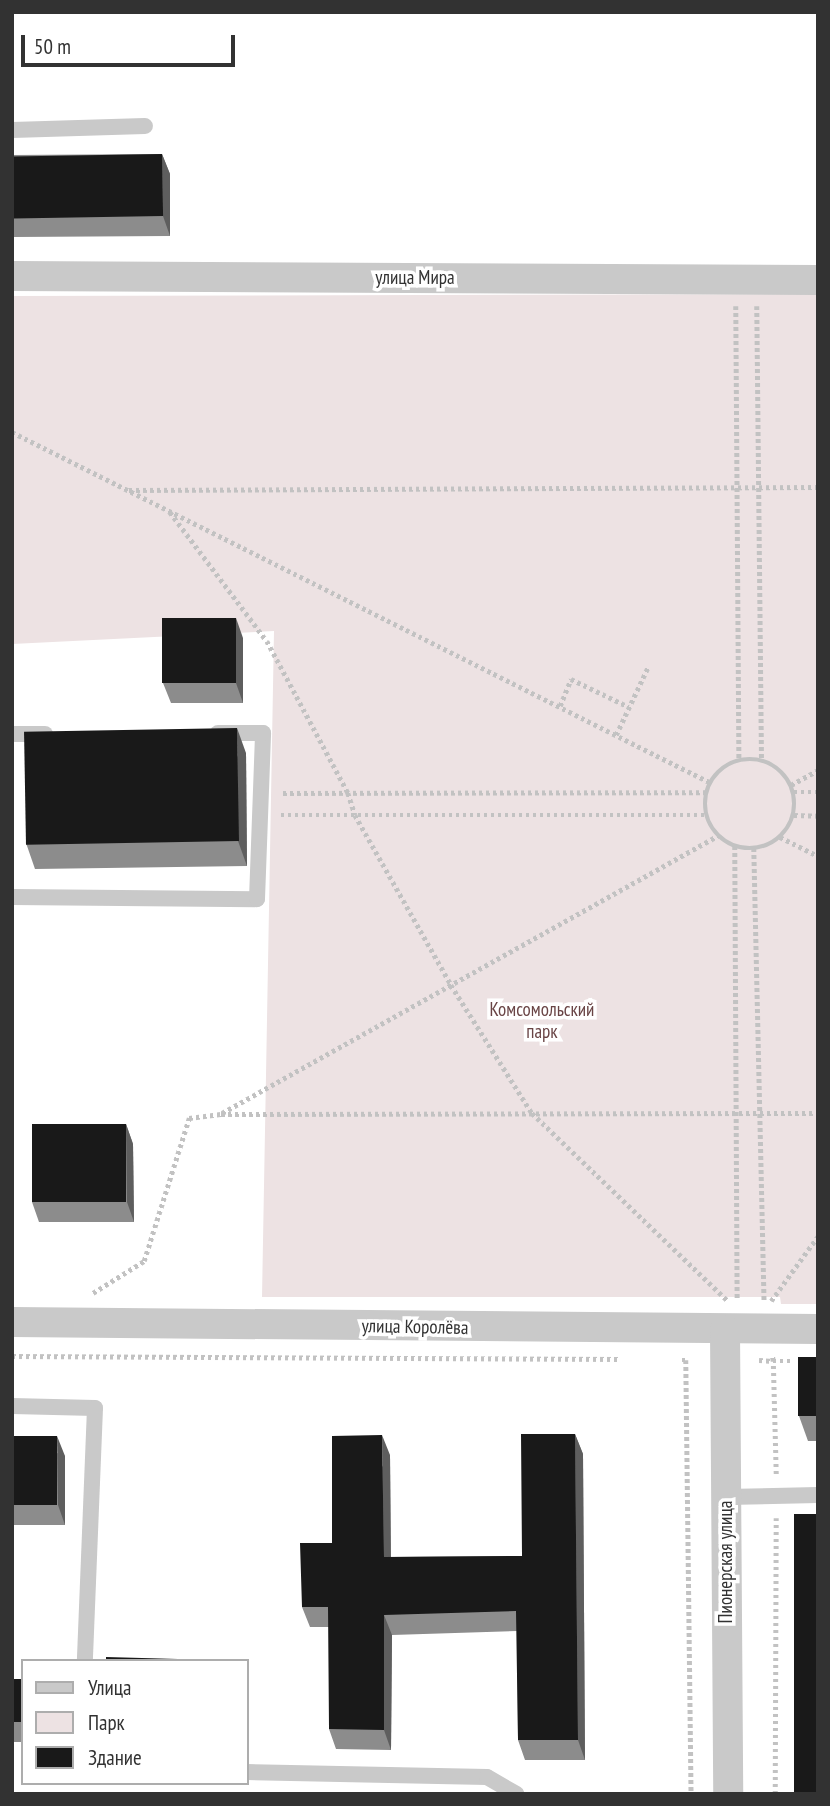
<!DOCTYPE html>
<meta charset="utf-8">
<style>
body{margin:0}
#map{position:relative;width:830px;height:1806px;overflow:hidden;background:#fff;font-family:"PT Sans Narrow",sans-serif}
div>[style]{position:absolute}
.green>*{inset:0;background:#ede2e3}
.path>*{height:4.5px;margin-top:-2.25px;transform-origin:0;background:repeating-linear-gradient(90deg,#c2c2c2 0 3.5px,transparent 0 7px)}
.path>.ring{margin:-2.25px;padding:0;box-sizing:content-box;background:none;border:4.5px solid #c2c2c2;border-radius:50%}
.lane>*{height:16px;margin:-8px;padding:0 8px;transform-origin:8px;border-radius:8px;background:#c9c9c9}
.street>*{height:30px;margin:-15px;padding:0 15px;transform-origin:15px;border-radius:15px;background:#c9c9c9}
.wall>*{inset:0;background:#8c8c8c;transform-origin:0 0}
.shaded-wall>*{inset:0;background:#5e5e5e}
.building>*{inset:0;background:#191919;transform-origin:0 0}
span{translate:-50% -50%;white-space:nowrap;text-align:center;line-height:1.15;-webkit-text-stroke:7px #fff;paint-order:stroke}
.street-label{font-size:19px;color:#323232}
.park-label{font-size:19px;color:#694445}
.frame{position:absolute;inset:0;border:14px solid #323232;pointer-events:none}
.legend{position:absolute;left:21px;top:1659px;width:228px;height:126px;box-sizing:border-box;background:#fff;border:2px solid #adadad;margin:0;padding:9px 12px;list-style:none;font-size:21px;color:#323232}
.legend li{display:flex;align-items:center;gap:14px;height:35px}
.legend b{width:35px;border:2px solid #adadad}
.scale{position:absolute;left:21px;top:35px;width:214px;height:32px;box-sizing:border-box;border:4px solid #323232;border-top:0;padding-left:9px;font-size:21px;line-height:24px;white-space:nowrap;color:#323232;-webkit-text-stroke:5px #fff;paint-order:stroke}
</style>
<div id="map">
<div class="green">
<div style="clip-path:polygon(818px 294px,818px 1304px,781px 1304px,780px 1297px,262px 1297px,274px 631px,12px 644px,12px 296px)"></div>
</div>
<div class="path">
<div style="left:736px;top:306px;width:454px;rotate:89.6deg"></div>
<div style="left:757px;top:306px;width:455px;rotate:89.4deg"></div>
<div style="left:12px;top:432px;width:782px;rotate:26.66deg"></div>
<div style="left:129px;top:490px;width:689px;rotate:-0.25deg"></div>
<div style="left:170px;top:512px;width:161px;rotate:53.1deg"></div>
<div style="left:267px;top:641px;width:172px;rotate:61.9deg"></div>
<div style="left:348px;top:793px;width:23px;rotate:72deg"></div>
<div style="left:355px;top:815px;width:195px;rotate:60.5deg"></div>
<div style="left:451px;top:985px;width:151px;rotate:57.7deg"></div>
<div style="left:532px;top:1113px;width:270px;rotate:43.8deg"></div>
<div style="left:560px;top:706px;width:29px;rotate:-68deg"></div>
<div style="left:571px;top:679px;width:64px;rotate:25.8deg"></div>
<div style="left:616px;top:735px;width:75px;rotate:-64.8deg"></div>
<div class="ring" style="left:705px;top:759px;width:85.5px;height:85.5px"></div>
<div style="left:791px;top:785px;width:31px;rotate:-29deg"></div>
<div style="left:794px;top:792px;width:24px"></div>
<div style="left:283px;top:793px;width:424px;rotate:-0.1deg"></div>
<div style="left:281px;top:815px;width:426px"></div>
<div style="left:794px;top:815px;width:24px;rotate:2deg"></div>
<div style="left:780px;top:837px;width:42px;rotate:26.6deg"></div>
<div style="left:735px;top:846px;width:454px;rotate:89.7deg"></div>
<div style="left:754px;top:848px;width:454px;rotate:88.7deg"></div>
<div style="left:222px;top:1113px;width:569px;rotate:-29.22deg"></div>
<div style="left:93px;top:1293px;width:60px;rotate:-32.1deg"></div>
<div style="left:144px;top:1261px;width:150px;rotate:-72.5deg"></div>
<div style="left:189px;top:1118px;width:32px;rotate:-7deg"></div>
<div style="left:221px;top:1114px;width:597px;rotate:-0.1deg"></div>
<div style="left:771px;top:1301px;width:80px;rotate:-54.1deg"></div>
<div style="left:12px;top:1356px;width:608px;rotate:0.28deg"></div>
<div style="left:682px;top:1360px;width:4px"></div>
<div style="left:686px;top:1360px;width:434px;rotate:89.3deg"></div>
<div style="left:759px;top:1360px;width:14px;rotate:4deg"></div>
<div style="left:773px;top:1361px;width:6px;rotate:-99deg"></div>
<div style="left:776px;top:1474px;width:113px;rotate:-91.5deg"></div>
<div style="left:773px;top:1361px;width:18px"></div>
<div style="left:775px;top:1794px;width:276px;rotate:-89.8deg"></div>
</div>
<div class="lane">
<div style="left:12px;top:130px;width:133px;rotate:-1.7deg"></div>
<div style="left:12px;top:734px;width:33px"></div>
<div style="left:12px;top:897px;width:245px;rotate:0.5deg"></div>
<div style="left:257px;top:899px;width:166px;rotate:-87.9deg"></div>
<div style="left:263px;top:733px;width:45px;rotate:180deg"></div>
<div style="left:12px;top:1406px;width:83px;rotate:1.4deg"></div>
<div style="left:95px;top:1408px;width:253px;rotate:92.3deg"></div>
<div style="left:726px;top:1497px;width:92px;rotate:-1.2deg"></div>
<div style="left:247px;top:1772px;width:240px;rotate:1.2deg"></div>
<div style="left:487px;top:1777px;width:34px;rotate:30deg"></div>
</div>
<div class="street">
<div style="left:12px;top:276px;width:806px;rotate:0.28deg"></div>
<div style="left:12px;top:1322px;width:806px;rotate:0.5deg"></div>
<div style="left:725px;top:1330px;width:464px;rotate:89.6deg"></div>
</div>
<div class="wall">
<div style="clip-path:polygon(162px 154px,170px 174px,170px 236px,14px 237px,12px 233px,12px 155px)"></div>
<div style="clip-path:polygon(243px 638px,243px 703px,171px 703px,163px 683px)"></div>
<div style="clip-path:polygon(246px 753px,247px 866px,35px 869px,26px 843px)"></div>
<div style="clip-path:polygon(126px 1124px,133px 1144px,134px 1222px,39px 1222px,32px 1202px)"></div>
<div style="clip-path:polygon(818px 1357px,818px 1441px,808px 1441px,799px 1416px)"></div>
<div style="clip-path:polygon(575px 1434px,583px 1454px,585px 1760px,525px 1760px,518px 1740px,517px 1631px,392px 1635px,391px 1750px,336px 1749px,329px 1729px,329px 1627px,310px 1627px,302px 1607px,332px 1543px,390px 1455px,391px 1557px,522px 1556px)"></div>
<div style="clip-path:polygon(12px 1436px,65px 1456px,65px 1525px,12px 1525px)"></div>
<div style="left:12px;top:1679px;width:11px;height:63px"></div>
</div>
<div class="shaded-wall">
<div style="clip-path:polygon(162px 154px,170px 174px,170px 236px,163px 216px)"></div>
<div style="clip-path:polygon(236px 618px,243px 638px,243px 703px,236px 683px)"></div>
<div style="clip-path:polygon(237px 728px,246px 753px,247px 866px,238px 841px)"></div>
<div style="clip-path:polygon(126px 1124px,133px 1144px,134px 1222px,127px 1202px)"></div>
<div style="clip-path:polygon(575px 1434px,583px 1454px,585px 1760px,578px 1740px)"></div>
<div style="clip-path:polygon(382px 1435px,390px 1455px,391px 1577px,384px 1557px)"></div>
<div style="clip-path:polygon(57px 1436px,65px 1456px,65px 1525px,58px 1505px)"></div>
<div style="clip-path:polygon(384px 1615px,392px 1635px,391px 1750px,384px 1730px)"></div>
</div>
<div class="building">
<div style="left:162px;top:154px;width:62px;height:150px;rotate:89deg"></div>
<div style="left:236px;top:618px;width:65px;height:74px;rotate:90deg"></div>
<div style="left:237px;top:728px;width:113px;height:213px;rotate:89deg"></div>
<div style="left:32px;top:1124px;width:94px;height:78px"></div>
<div style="left:798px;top:1357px;width:20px;height:59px"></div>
<div style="clip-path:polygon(521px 1434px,575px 1434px,578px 1740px,518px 1740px,516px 1611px,384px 1615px,384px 1730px,329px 1729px,328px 1607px,302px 1607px,300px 1543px,332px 1543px,332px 1436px,382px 1435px,384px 1557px,522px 1556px)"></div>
<div style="left:12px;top:1436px;width:45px;height:69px"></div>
<div style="left:818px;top:1514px;width:280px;height:24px;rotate:90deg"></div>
<div style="clip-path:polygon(106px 1657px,178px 1659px,178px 1661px,106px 1661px)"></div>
<div style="left:12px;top:1679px;width:11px;height:43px"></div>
</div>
<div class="street-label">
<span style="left:415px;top:278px">улица Мира</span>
<span style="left:415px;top:1327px;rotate:1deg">улица Королёва</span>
<span style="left:726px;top:1562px;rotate:-90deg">Пионерская улица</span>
</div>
<div class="park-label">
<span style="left:542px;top:1021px">Комсомольский<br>парк</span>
</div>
<div class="frame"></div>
<ul class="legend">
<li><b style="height:9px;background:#c9c9c9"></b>Улица</li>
<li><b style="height:19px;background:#ede2e3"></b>Парк</li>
<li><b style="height:19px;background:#191919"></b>Здание</li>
</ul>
<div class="scale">50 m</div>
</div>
